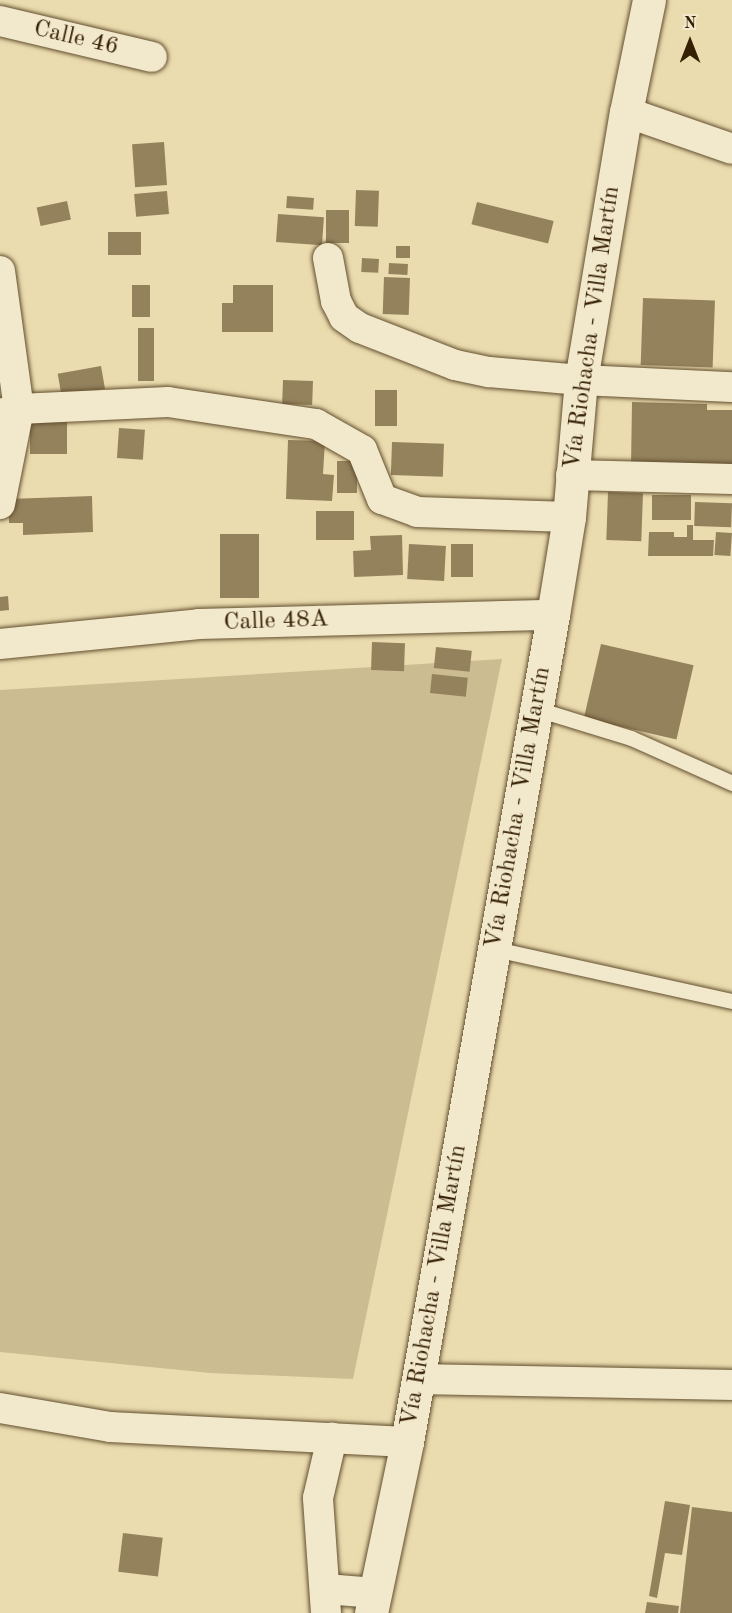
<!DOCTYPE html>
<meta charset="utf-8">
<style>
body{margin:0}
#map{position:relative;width:732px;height:1613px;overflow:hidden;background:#ebdcaf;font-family:"Old Standard TT",serif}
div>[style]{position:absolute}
.green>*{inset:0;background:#ccbc92}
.building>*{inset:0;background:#94825d;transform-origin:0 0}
.roads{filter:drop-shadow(0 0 2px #624f2f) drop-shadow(0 0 2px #624f2f)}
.lane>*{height:15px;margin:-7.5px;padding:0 7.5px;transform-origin:7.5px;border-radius:7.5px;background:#f2e8cb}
.street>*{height:30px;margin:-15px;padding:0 15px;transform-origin:15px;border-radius:15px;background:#f2e8cb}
.secondary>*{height:33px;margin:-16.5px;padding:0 16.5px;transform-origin:16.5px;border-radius:16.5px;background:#f2e8cb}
span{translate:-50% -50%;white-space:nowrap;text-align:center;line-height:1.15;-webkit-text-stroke:4.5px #f2e8cb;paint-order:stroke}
.street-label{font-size:24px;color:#352004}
.north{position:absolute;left:660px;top:12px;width:60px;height:60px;-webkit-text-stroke:4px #f2e8cb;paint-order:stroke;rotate:0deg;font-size:16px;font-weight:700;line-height:24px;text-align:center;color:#352004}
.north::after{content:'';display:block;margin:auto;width:21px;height:27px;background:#352004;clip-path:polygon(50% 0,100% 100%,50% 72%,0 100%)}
</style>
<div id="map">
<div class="green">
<div style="clip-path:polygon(502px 659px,353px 1379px,210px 1373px,0 1352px,0 690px)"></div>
</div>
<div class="building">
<div style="left:164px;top:142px;width:43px;height:32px;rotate:86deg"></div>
<div style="left:356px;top:190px;width:23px;height:36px;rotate:2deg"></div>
<div style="left:167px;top:191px;width:23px;height:33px;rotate:85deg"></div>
<div style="left:287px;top:196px;width:27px;height:12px;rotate:4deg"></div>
<div style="left:67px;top:201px;width:19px;height:31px;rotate:78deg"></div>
<div style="left:477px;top:202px;width:79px;height:23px;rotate:14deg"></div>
<div style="left:326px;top:210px;width:23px;height:33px"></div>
<div style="left:278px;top:214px;width:46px;height:28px;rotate:4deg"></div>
<div style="left:141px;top:232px;width:23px;height:33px;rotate:90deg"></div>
<div style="left:396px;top:246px;width:14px;height:12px"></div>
<div style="left:362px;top:258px;width:17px;height:14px;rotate:3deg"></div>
<div style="left:389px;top:263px;width:19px;height:11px;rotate:3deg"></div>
<div style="left:384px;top:277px;width:26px;height:37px;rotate:2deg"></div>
<div style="left:132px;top:285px;width:18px;height:32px"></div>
<div style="clip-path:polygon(233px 285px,273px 285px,273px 332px,222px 332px,222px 303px,233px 303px)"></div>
<div style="left:643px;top:298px;width:72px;height:67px;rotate:2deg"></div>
<div style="left:138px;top:328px;width:16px;height:53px"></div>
<div style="left:101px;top:366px;width:23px;height:44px;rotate:80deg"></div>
<div style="left:283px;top:380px;width:30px;height:24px;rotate:2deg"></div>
<div style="left:375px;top:390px;width:22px;height:36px"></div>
<div style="clip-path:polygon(632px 402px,707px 404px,707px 410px,732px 410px,732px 467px,631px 466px)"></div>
<div style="left:30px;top:420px;width:37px;height:34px"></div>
<div style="left:119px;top:428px;width:26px;height:30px;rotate:4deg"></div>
<div style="clip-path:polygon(288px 440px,325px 441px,323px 474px,334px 475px,332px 501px,286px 499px)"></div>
<div style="left:392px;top:442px;width:52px;height:33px;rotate:2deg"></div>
<div style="left:337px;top:461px;width:20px;height:32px"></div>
<div style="left:608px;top:492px;width:35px;height:48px;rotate:2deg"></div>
<div style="left:652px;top:495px;width:39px;height:25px"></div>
<div style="clip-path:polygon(92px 496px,93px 532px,23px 535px,23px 523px,9px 523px,8px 499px)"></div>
<div style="left:695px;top:502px;width:37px;height:24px;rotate:2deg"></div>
<div style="left:316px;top:511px;width:38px;height:29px"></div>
<div style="clip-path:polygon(687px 525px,693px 525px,693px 540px,714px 540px,713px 556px,648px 556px,649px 532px,674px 532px,674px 537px,687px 537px)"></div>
<div style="left:716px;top:532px;width:16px;height:23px;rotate:4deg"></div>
<div style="left:220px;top:534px;width:39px;height:64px"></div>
<div style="clip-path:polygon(402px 535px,403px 575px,354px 577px,353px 551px,371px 550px,370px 536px)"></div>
<div style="left:409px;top:544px;width:37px;height:35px;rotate:3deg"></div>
<div style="left:473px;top:544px;width:33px;height:22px;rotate:90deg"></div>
<div style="clip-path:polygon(8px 596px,9px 610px,0 611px,0 597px)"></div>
<div style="left:372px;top:642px;width:33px;height:28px;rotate:2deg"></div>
<div style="left:601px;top:644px;width:95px;height:76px;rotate:13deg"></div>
<div style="left:436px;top:647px;width:36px;height:21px;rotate:6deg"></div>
<div style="left:432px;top:674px;width:36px;height:19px;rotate:6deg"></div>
<div style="clip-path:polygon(665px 1501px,690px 1505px,682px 1555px,665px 1553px,657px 1598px,649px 1596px)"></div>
<div style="clip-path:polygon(692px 1507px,732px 1512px,732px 1613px,680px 1613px)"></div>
<div style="left:123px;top:1533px;width:40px;height:39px;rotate:7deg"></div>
<div style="clip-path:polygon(647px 1602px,679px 1606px,678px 1613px,645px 1613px)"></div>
</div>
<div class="roads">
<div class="lane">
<div style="left:537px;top:709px;width:98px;rotate:17.1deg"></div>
<div style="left:631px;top:738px;width:111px;rotate:24deg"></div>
<div style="left:495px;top:949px;width:243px;rotate:12.4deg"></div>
</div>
<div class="street">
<div style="left:0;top:21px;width:156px;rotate:13.3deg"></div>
<div style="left:626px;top:112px;width:112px;rotate:19.2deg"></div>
<div style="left:328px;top:258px;width:44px;rotate:79.5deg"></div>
<div style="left:336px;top:301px;width:18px;rotate:63deg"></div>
<div style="left:344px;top:317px;width:19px;rotate:35deg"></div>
<div style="left:360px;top:328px;width:102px;rotate:21.3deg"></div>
<div style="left:455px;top:365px;width:35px;rotate:12deg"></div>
<div style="left:489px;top:372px;width:92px;rotate:5deg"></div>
<div style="left:581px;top:380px;width:151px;rotate:2.7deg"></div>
<div style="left:0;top:271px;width:139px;rotate:82.2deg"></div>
<div style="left:19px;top:409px;width:97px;rotate:101.3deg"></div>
<div style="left:0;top:414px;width:20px;rotate:-15deg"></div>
<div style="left:19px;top:409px;width:149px;rotate:-2.7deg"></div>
<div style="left:168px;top:402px;width:150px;rotate:8.5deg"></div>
<div style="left:316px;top:424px;width:53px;rotate:29.5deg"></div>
<div style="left:362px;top:450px;width:53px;rotate:67.8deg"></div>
<div style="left:382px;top:499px;width:37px;rotate:20deg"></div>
<div style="left:417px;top:512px;width:152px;rotate:1.9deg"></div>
<div style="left:571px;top:475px;width:161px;rotate:1.4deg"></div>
<div style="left:0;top:644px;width:200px;rotate:-5.7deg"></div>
<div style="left:199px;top:624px;width:354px;rotate:-1.5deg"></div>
<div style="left:418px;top:1379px;width:314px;rotate:1.1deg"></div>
<div style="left:0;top:1408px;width:112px;rotate:9.8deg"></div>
<div style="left:110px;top:1427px;width:297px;rotate:2.9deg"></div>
<div style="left:326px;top:1589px;width:49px;rotate:4.7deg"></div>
<div style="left:326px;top:1613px;width:115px;rotate:-94deg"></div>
<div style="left:318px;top:1498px;width:62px;rotate:-76.9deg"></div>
</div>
<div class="secondary">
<div style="left:371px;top:1613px;width:175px;rotate:-78.1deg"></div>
<div style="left:407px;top:1442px;width:840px;rotate:-79.99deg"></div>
<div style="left:553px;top:615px;width:99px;rotate:-80.7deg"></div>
<div style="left:569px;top:517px;width:138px;rotate:-85deg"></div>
<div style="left:581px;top:380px;width:272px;rotate:-80.5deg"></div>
<div style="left:626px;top:112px;width:114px;rotate:-78.4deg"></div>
</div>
</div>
<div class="street-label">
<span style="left:76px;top:39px;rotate:13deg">Calle 46</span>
<span style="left:593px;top:328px;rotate:-82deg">Vía Riohacha - Villa Martín</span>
<span style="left:276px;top:622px;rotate:-2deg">Calle 48A</span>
<span style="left:519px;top:808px;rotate:-80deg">Vía Riohacha - Villa Martín</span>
<span style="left:435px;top:1286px;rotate:-80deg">Vía Riohacha - Villa Martín</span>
</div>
<div class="north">N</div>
</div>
